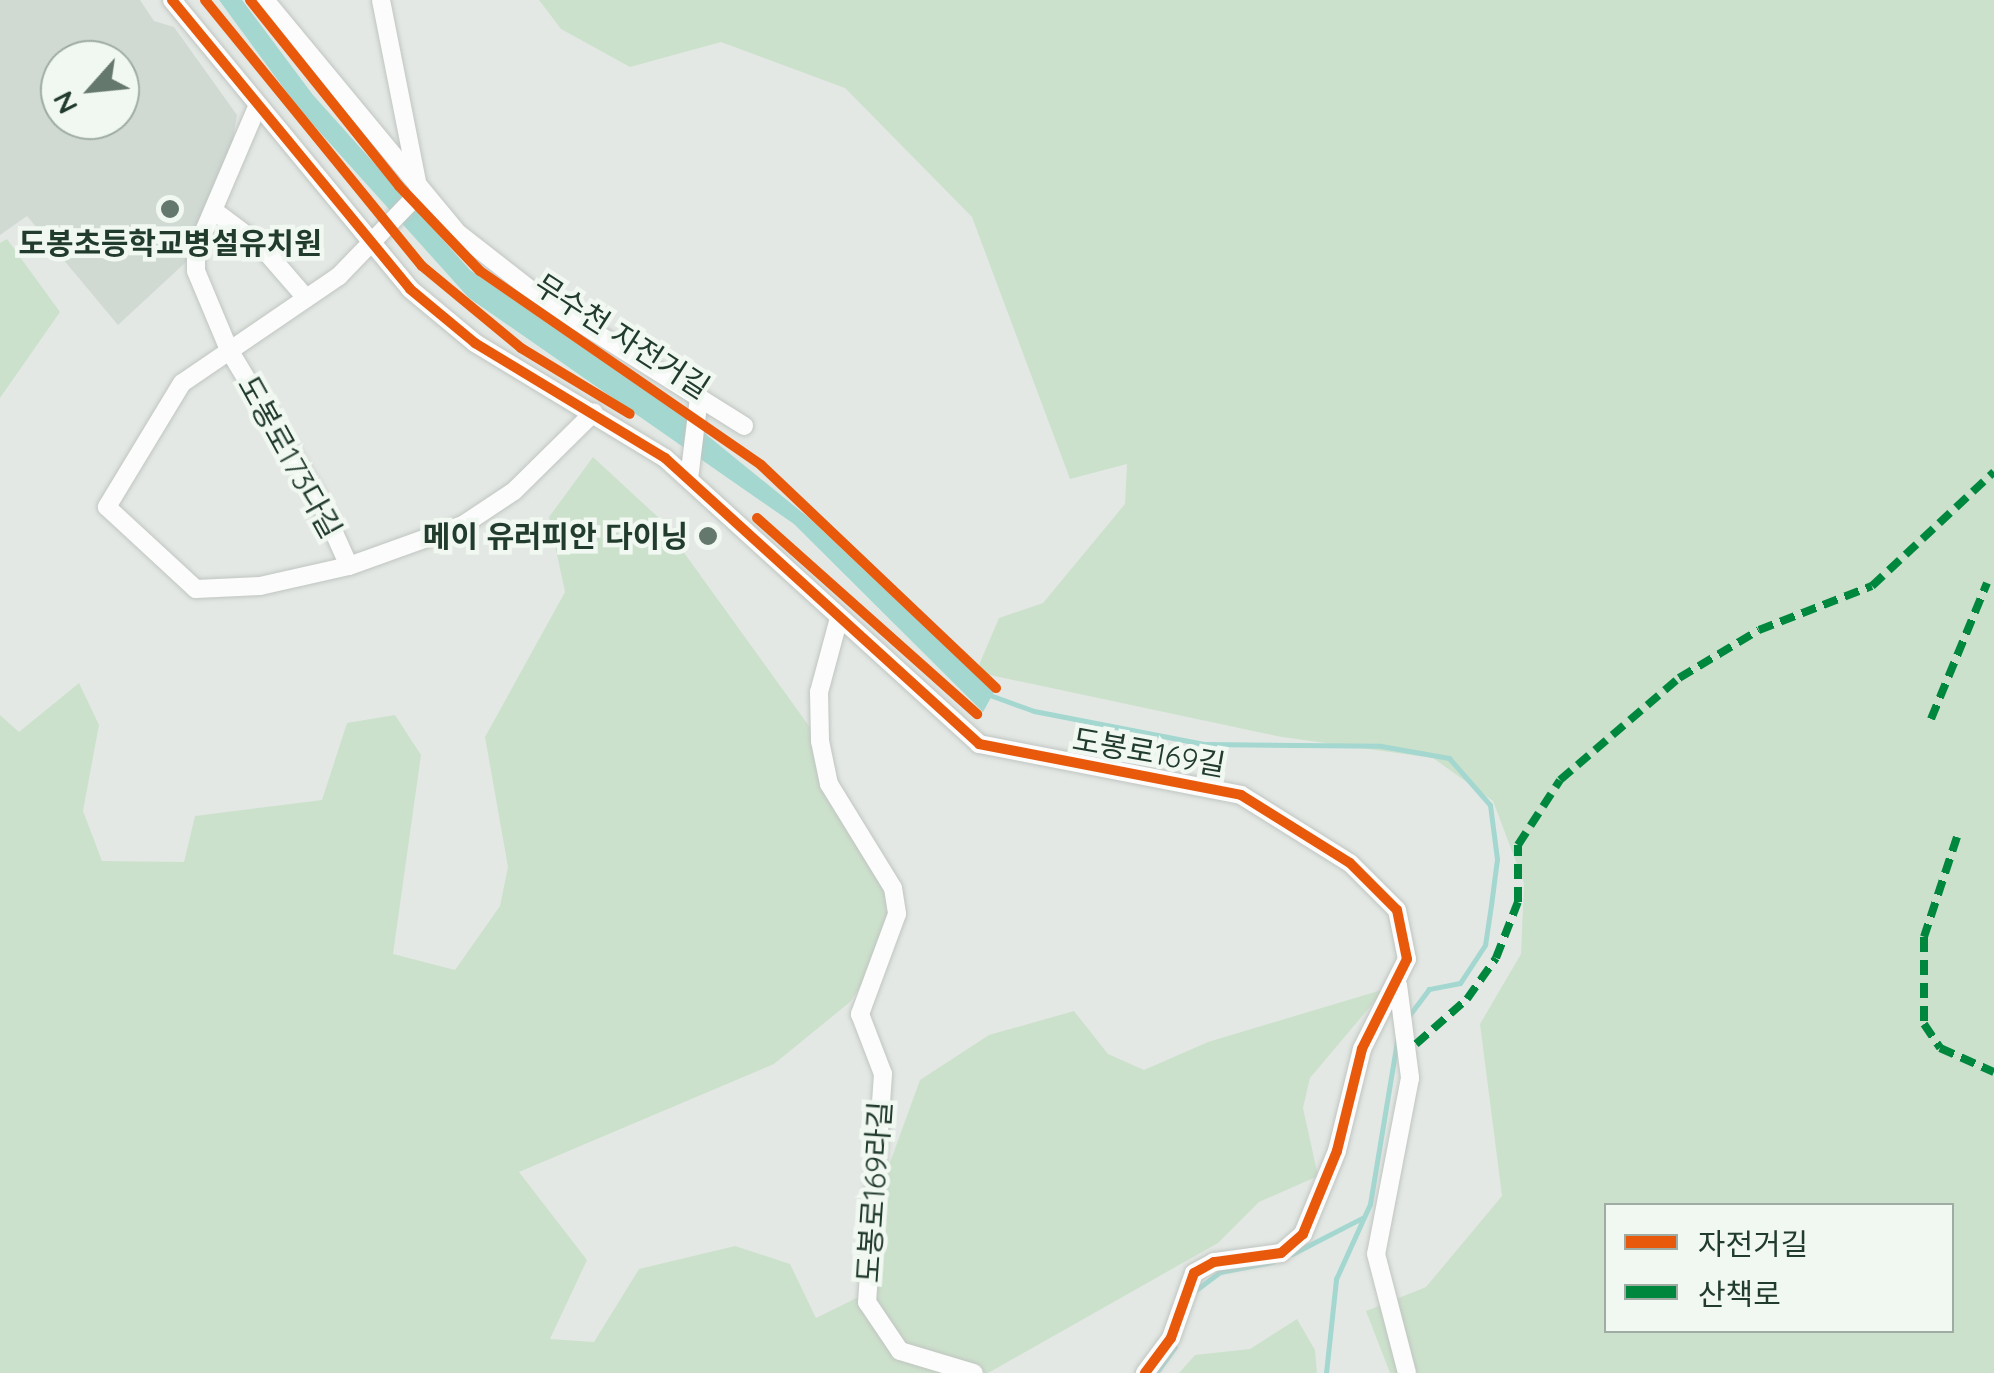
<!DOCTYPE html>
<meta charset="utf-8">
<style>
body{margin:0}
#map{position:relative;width:1994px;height:1373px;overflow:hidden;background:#e3e8e4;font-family:Quicksand,"Noto Sans KR",sans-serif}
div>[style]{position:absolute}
.built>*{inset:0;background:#d0dad3}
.green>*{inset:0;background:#cce1cc}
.water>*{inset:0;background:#a3d7d0}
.stream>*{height:5px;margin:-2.5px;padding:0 2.5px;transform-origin:2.5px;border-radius:2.5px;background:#a3d7d0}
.roads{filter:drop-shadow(0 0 2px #c0c5c1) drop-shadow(0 0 2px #c0c5c1)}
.minor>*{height:18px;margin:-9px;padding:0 9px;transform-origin:9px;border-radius:9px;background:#fbfcfb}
.quiet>*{height:8px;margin-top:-4px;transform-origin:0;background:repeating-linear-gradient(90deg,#00873e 0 15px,transparent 0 23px)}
.cycleway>*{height:10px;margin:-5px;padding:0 5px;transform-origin:5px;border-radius:5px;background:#e8590c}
.dots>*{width:28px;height:28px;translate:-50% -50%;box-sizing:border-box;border:5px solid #f1f8f2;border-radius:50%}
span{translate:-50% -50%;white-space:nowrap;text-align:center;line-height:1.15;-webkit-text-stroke:9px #f1f8f2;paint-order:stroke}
.poi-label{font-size:30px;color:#213b2d;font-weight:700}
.right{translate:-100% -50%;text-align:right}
.street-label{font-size:30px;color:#213b2d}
.legend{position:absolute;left:1604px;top:1203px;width:350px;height:130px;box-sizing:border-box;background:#f1f8f2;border:2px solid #9eaca3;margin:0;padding:12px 18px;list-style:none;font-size:30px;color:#213b2d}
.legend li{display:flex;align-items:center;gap:20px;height:50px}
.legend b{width:50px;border:2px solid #9eaca3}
.north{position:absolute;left:40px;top:40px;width:100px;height:100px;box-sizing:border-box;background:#f1f8f2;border:2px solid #9eaca3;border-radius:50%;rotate:243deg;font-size:28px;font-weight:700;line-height:40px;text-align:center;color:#213b2d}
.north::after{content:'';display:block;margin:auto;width:35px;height:45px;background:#65786d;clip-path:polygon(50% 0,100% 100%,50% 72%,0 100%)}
</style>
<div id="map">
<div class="built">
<div style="clip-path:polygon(evenodd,0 0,140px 0,154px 21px,174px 27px,237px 115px,224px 193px,186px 262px,118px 325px,27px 216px,0 235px,0 0,60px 60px,120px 60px,120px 120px,60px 120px,60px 60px)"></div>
</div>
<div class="green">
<div style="clip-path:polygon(evenodd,539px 0,1994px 0,1994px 1373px,1390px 1373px,1366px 1311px,1426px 1287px,1502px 1196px,1480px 1024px,1521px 954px,1524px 883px,1493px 801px,1433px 758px,1282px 737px,976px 672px,999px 618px,1043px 603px,1125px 504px,1127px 464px,1070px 479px,972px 217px,845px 88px,721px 42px,630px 67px,561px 29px,539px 0,1606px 1206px,1952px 1206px,1952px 1330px,1606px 1330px,1606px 1206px)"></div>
<div style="clip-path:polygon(7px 239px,60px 312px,0 398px,0 243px)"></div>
<div style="clip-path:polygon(593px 457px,659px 518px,809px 726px,893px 887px,888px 944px,850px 1002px,774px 1064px,519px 1172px,587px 1260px,550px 1339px,594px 1342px,639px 1269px,735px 1246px,790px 1264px,816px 1318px,879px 1287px,884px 1179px,920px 1080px,989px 1035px,1074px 1011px,1108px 1054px,1144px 1070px,1208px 1042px,1385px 989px,1310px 1078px,1303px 1108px,1318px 1176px,1259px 1202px,1218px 1243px,988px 1373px,0 1373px,0 715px,19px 732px,79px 683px,99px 725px,83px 811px,102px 861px,184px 862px,195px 816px,322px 800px,347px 723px,395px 715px,421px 755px,393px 954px,455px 970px,500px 906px,508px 867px,485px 737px,565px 592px,549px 517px)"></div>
<div style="clip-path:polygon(1297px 1319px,1315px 1350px,1317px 1373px,1179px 1373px,1195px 1355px,1250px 1349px)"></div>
</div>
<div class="water">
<div style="clip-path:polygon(219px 0,242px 0,313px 95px,470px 270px,692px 423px,809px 518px,994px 692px,983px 712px,794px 524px,469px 298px,299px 109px)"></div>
</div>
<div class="stream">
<div style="left:987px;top:694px;width:50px;rotate:19.9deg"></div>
<div style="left:1034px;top:711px;width:173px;rotate:11deg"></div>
<div style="left:1204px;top:744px;width:177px;rotate:0.6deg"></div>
<div style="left:1381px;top:746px;width:69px;rotate:10deg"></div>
<div style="left:1449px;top:758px;width:62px;rotate:48.9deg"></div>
<div style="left:1490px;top:805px;width:54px;rotate:82.6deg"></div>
<div style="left:1497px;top:859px;width:46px;rotate:97.4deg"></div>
<div style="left:1491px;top:905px;width:40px;rotate:98.5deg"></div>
<div style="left:1485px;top:945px;width:45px;rotate:123.3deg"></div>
<div style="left:1460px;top:983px;width:32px;rotate:169deg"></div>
<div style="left:1429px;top:989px;width:34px;rotate:127deg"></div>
<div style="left:1292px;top:1254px;width:79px;rotate:-27.2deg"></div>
<div style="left:1196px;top:1290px;width:30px;rotate:-37deg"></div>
<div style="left:1220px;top:1272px;width:53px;rotate:-10.9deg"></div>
<div style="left:1156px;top:1373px;width:32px;rotate:-54deg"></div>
<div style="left:1326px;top:1373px;width:95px;rotate:-83.9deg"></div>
<div style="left:1336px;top:1279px;width:82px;rotate:-65.6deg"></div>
<div style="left:1370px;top:1204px;width:177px;rotate:-80.6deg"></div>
</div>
<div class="roads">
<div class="minor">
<div style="left:172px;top:0;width:374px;rotate:50.5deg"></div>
<div style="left:410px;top:289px;width:85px;rotate:39.7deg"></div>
<div style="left:475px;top:343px;width:222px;rotate:31.2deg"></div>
<div style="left:665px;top:458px;width:425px;rotate:42.3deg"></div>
<div style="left:979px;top:744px;width:267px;rotate:11deg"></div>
<div style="left:1241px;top:795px;width:128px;rotate:32deg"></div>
<div style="left:1350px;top:863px;width:66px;rotate:45deg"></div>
<div style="left:1397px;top:910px;width:50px;rotate:78.5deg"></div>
<div style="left:1407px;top:959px;width:101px;rotate:116.6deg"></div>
<div style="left:1362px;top:1049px;width:105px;rotate:103.8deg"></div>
<div style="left:1337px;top:1151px;width:90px;rotate:112.3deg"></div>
<div style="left:1303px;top:1234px;width:29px;rotate:139deg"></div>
<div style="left:1281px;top:1253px;width:68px;rotate:172.3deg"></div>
<div style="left:1214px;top:1262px;width:23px;rotate:151deg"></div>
<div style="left:1194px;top:1273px;width:69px;rotate:109.5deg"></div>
<div style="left:1171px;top:1338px;width:44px;rotate:126.6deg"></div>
<div style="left:265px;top:0;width:303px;rotate:50.4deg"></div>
<div style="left:458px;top:233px;width:110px;rotate:38deg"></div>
<div style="left:545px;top:301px;width:235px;rotate:32.1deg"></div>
<div style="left:381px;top:0;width:191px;rotate:78.8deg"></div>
<div style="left:257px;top:107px;width:155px;rotate:113.1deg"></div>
<div style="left:196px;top:250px;width:21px;rotate:90deg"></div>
<div style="left:196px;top:271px;width:86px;rotate:67.3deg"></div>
<div style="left:229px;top:350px;width:174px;rotate:58.9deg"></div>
<div style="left:319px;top:499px;width:73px;rotate:65.9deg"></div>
<div style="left:420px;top:192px;width:117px;rotate:134deg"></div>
<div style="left:339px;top:276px;width:190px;rotate:145.7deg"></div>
<div style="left:182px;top:383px;width:145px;rotate:121.2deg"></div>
<div style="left:107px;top:507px;width:121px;rotate:42.7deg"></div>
<div style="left:196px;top:589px;width:64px;rotate:-2.7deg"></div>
<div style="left:260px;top:586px;width:91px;rotate:-12.7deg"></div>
<div style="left:349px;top:566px;width:121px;rotate:-19.8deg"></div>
<div style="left:463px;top:525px;width:61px;rotate:-33.7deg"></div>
<div style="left:514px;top:491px;width:112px;rotate:-44.6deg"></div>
<div style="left:217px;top:213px;width:55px;rotate:36.9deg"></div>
<div style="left:261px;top:246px;width:69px;rotate:49.1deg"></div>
<div style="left:689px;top:479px;width:83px;rotate:-83deg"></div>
<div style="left:839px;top:618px;width:77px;rotate:105.1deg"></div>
<div style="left:819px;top:692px;width:49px;rotate:88.8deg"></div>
<div style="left:820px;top:741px;width:44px;rotate:78.2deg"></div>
<div style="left:829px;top:784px;width:122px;rotate:58.4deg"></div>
<div style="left:893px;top:888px;width:26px;rotate:81deg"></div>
<div style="left:897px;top:914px;width:107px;rotate:110.3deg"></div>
<div style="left:860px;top:1014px;width:64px;rotate:69deg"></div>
<div style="left:883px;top:1074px;width:229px;rotate:94deg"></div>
<div style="left:867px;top:1302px;width:59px;rotate:56deg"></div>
<div style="left:900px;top:1351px;width:77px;rotate:16.6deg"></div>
<div style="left:1398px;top:985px;width:94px;rotate:82.6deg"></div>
<div style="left:1410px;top:1078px;width:179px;rotate:100.9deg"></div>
<div style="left:1376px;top:1254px;width:123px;rotate:75.4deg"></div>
</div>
</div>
<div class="quiet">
<div style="left:1931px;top:719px;width:147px;rotate:-67.6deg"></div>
<div style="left:1957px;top:837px;width:105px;rotate:108.3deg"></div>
<div style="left:1924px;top:937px;width:87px;rotate:90deg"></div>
<div style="left:1924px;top:1024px;width:29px;rotate:56deg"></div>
<div style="left:1940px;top:1048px;width:59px;rotate:24deg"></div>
<div style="left:1416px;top:1044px;width:68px;rotate:-41.4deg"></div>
<div style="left:1467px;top:999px;width:50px;rotate:-54.7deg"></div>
<div style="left:1496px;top:958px;width:60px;rotate:-68.6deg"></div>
<div style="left:1518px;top:902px;width:57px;rotate:-90deg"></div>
<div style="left:1518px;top:845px;width:77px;rotate:-57.1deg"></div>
<div style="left:1560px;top:780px;width:157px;rotate:-40.6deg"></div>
<div style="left:1679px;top:678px;width:93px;rotate:-31deg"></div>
<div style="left:1759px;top:630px;width:121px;rotate:-21.3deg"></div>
<div style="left:1872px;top:586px;width:167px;rotate:-43.1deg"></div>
</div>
<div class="cycleway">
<div style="left:172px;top:0;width:374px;rotate:50.5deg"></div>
<div style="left:410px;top:289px;width:85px;rotate:39.7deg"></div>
<div style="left:475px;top:343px;width:222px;rotate:31.2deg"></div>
<div style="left:665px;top:458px;width:425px;rotate:42.3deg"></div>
<div style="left:979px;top:744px;width:267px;rotate:11deg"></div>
<div style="left:1241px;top:795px;width:128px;rotate:32deg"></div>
<div style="left:1350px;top:863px;width:66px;rotate:45deg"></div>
<div style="left:1397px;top:910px;width:50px;rotate:78.5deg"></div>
<div style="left:1407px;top:959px;width:101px;rotate:116.6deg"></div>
<div style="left:1362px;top:1049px;width:105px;rotate:103.8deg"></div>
<div style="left:1337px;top:1151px;width:90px;rotate:112.3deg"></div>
<div style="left:1303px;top:1234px;width:29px;rotate:139deg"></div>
<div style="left:1281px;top:1253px;width:68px;rotate:172.3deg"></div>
<div style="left:1214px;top:1262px;width:23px;rotate:151deg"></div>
<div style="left:1194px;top:1273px;width:69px;rotate:109.5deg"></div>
<div style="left:1171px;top:1338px;width:44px;rotate:126.6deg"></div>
<div style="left:205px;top:0;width:343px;rotate:50.8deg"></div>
<div style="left:422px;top:266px;width:129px;rotate:39.6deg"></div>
<div style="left:521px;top:348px;width:127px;rotate:31.2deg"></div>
<div style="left:250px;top:0;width:238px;rotate:51.3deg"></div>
<div style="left:399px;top:186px;width:117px;rotate:46.4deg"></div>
<div style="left:480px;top:271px;width:341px;rotate:34.6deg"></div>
<div style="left:761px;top:465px;width:324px;rotate:43.5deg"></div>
<div style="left:757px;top:518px;width:295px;rotate:41.7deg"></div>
</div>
<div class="dots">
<div style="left:170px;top:209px;background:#65786d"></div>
<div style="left:708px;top:536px;background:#65786d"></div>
</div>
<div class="poi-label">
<span style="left:170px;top:243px">도봉초등학교병설유치원</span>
<span class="right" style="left:688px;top:536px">메이 유러피안 다이닝</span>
</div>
<div class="street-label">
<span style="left:622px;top:336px;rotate:33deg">무수천 자전거길</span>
<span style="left:290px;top:457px;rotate:61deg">도봉로173다길</span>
<span style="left:1149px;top:752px;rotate:10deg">도봉로169길</span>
<span style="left:874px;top:1192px;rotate:-86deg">도봉로169라길</span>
</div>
<ul class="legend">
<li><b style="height:12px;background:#e8590c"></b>자전거길</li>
<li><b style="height:12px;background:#00873e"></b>산책로</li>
</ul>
<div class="north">N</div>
</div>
